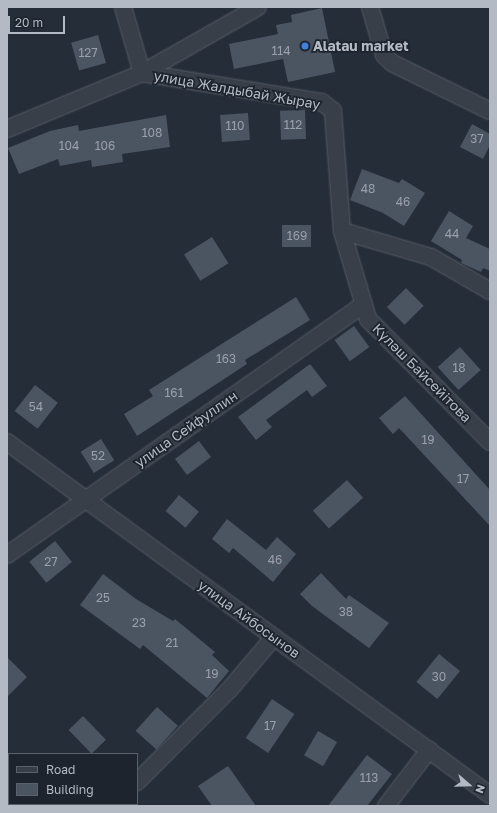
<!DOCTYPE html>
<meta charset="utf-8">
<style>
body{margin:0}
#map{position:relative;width:497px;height:813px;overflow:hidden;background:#252d38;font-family:"Golos Text",sans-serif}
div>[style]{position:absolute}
.building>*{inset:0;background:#4b5461;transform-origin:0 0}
.roads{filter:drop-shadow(0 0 1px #565d67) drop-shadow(0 0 1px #565d67)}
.minor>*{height:16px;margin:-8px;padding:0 8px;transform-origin:8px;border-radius:8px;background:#383f49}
.dots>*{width:11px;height:11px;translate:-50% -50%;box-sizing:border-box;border:2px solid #1d242d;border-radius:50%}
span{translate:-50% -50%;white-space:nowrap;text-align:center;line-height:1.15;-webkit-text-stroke:3.5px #1d242d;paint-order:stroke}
.number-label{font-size:12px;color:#99a0ab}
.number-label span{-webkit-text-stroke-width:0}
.poi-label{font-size:14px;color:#b3bac4;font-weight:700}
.left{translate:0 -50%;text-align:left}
.street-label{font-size:14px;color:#b3bac4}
.frame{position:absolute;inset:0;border:8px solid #b3bac4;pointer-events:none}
.legend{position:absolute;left:8px;top:753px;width:130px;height:52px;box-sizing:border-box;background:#1d242d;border:1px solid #596069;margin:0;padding:5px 7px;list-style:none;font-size:12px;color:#b3bac4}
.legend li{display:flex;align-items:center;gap:8px;height:20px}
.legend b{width:20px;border:1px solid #596069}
.north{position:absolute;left:449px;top:765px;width:40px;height:40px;-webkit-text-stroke:3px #1d242d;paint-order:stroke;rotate:110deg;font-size:11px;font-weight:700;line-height:16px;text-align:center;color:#b3bac4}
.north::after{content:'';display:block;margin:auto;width:14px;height:18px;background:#b3bac4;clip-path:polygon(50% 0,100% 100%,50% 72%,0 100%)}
.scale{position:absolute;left:8px;top:16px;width:57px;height:18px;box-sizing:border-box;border:2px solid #b3bac4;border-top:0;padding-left:5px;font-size:12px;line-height:14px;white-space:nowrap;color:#b3bac4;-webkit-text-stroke:3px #1d242d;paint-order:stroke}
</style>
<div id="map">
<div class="building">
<div style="clip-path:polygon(322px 8px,335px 72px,288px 82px,283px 59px,234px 69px,229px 44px,278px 34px,276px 25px,292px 22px,291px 15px)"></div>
<div style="left:98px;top:35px;width:29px;height:28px;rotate:74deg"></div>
<div style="left:305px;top:110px;width:29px;height:25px;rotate:88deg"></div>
<div style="left:248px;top:113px;width:27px;height:28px;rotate:86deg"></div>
<div style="clip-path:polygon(166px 115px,170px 147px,122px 154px,123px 162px,92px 167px,91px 160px,60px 166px,58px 159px,19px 174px,8px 148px,50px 131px,78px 125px,79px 131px)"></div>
<div style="clip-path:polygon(472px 124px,490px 134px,490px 145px,483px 159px,460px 147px)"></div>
<div style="clip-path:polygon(362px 169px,399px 183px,402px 179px,425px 193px,404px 226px,383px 213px,350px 200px)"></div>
<div style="clip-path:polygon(449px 211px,473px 226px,466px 238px,490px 249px,490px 271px,483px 268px,481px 272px,461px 263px,462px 260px,431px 241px)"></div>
<div style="left:282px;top:225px;width:29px;height:22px"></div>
<div style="left:212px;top:237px;width:31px;height:33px;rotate:58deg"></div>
<div style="left:406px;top:288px;width:25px;height:27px;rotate:45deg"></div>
<div style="clip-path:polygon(296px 297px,310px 320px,245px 360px,247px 364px,137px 436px,124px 414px,153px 396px,149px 390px)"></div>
<div style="left:354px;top:326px;width:26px;height:24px;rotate:54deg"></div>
<div style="left:460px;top:347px;width:31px;height:30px;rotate:48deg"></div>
<div style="clip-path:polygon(310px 364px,327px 386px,312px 397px,307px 390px,266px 420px,272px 427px,256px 440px,238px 417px)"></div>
<div style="left:35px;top:385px;width:29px;height:33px;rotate:38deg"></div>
<div style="clip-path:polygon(405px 396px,490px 490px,490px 526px,399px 428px,393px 434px,379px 418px)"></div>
<div style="left:101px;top:439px;width:25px;height:24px;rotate:58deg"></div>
<div style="left:199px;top:441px;width:20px;height:30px;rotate:53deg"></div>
<div style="left:347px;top:480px;width:24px;height:46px;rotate:48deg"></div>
<div style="left:179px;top:495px;width:26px;height:21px;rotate:40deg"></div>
<div style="clip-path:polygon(227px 519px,266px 550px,277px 537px,296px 554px,273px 582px,233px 548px,229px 553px,212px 539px)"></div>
<div style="left:55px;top:541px;width:27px;height:33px;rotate:51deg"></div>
<div style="clip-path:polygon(321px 573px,346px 599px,349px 595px,389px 623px,369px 648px,312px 606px,300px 594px)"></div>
<div style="clip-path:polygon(103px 574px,136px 599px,173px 621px,175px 619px,215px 652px,212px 655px,229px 671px,207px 698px,143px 645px,140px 649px,80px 605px)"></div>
<div style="left:439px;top:654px;width:27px;height:36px;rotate:39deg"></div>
<div style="clip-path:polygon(7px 657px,27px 677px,7px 697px)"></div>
<div style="left:272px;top:699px;width:27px;height:47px;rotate:34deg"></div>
<div style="left:157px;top:707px;width:28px;height:32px;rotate:42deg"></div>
<div style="left:83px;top:716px;width:33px;height:20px;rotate:46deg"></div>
<div style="left:318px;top:731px;width:22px;height:28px;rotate:30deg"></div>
<div style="clip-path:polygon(367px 755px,392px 774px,367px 806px,328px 806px)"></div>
<div style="clip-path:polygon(228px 766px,256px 806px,212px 806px,198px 786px)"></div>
</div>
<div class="roads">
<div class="minor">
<div style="left:123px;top:7px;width:69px;rotate:73.9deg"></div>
<div style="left:142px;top:73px;width:182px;rotate:9.2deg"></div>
<div style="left:322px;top:102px;width:14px;rotate:39deg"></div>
<div style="left:333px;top:111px;width:120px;rotate:85.7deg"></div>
<div style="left:342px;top:231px;width:93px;rotate:16.3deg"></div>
<div style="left:431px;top:257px;width:68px;rotate:30deg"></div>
<div style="left:370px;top:7px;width:50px;rotate:73.7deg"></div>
<div style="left:384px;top:55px;width:11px;rotate:45deg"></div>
<div style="left:392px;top:63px;width:109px;rotate:26.1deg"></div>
<div style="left:7px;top:129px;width:146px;rotate:-22.5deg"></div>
<div style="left:142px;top:73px;width:133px;rotate:-29.6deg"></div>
<div style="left:342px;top:231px;width:92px;rotate:73.5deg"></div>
<div style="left:368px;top:319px;width:173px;rotate:45.2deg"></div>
<div style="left:7px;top:442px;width:598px;rotate:36.16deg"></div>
<div style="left:7px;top:555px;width:436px;rotate:-35.1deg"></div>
<div style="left:137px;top:782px;width:132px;rotate:-45deg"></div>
<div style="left:230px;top:689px;width:68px;rotate:-49.8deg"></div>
<div style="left:113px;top:806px;width:3px;rotate:-45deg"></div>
<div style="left:386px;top:806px;width:71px;rotate:-52.5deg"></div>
</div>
</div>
<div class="dots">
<div style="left:305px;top:46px;background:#3f7fe0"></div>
</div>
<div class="number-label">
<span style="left:281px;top:51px">114</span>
<span style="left:88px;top:53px">127</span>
<span style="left:293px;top:125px">112</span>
<span style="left:235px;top:126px">110</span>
<span style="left:152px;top:133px">108</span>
<span style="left:477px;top:139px">37</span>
<span style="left:69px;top:146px">104</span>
<span style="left:105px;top:146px">106</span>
<span style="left:368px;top:189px">48</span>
<span style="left:403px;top:202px">46</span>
<span style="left:452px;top:234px">44</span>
<span style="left:297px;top:236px">169</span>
<span style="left:226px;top:359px">163</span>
<span style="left:459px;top:368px">18</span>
<span style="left:174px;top:393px">161</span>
<span style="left:36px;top:407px">54</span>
<span style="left:428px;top:440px">19</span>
<span style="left:98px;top:456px">52</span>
<span style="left:463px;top:479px">17</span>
<span style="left:275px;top:560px">46</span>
<span style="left:51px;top:562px">27</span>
<span style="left:103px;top:598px">25</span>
<span style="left:346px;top:612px">38</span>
<span style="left:139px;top:623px">23</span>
<span style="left:172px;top:643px">21</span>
<span style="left:212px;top:674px">19</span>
<span style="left:439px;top:677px">30</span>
<span style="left:270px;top:726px">17</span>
<span style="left:369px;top:778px">113</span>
</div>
<div class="poi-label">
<span class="left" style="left:313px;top:46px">Alatau market</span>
</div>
<div class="street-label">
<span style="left:237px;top:90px;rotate:10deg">улица Жалдыбай Жырау</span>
<span style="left:422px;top:373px;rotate:45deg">Күләш Байсейітова</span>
<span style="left:186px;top:429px;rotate:-35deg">улица Сейфуллин</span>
<span style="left:249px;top:619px;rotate:36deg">улица Айбосынов</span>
</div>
<div class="frame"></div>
<ul class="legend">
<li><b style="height:5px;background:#383f49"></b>Road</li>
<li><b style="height:11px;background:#4b5461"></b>Building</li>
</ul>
<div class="north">N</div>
<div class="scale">20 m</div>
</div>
